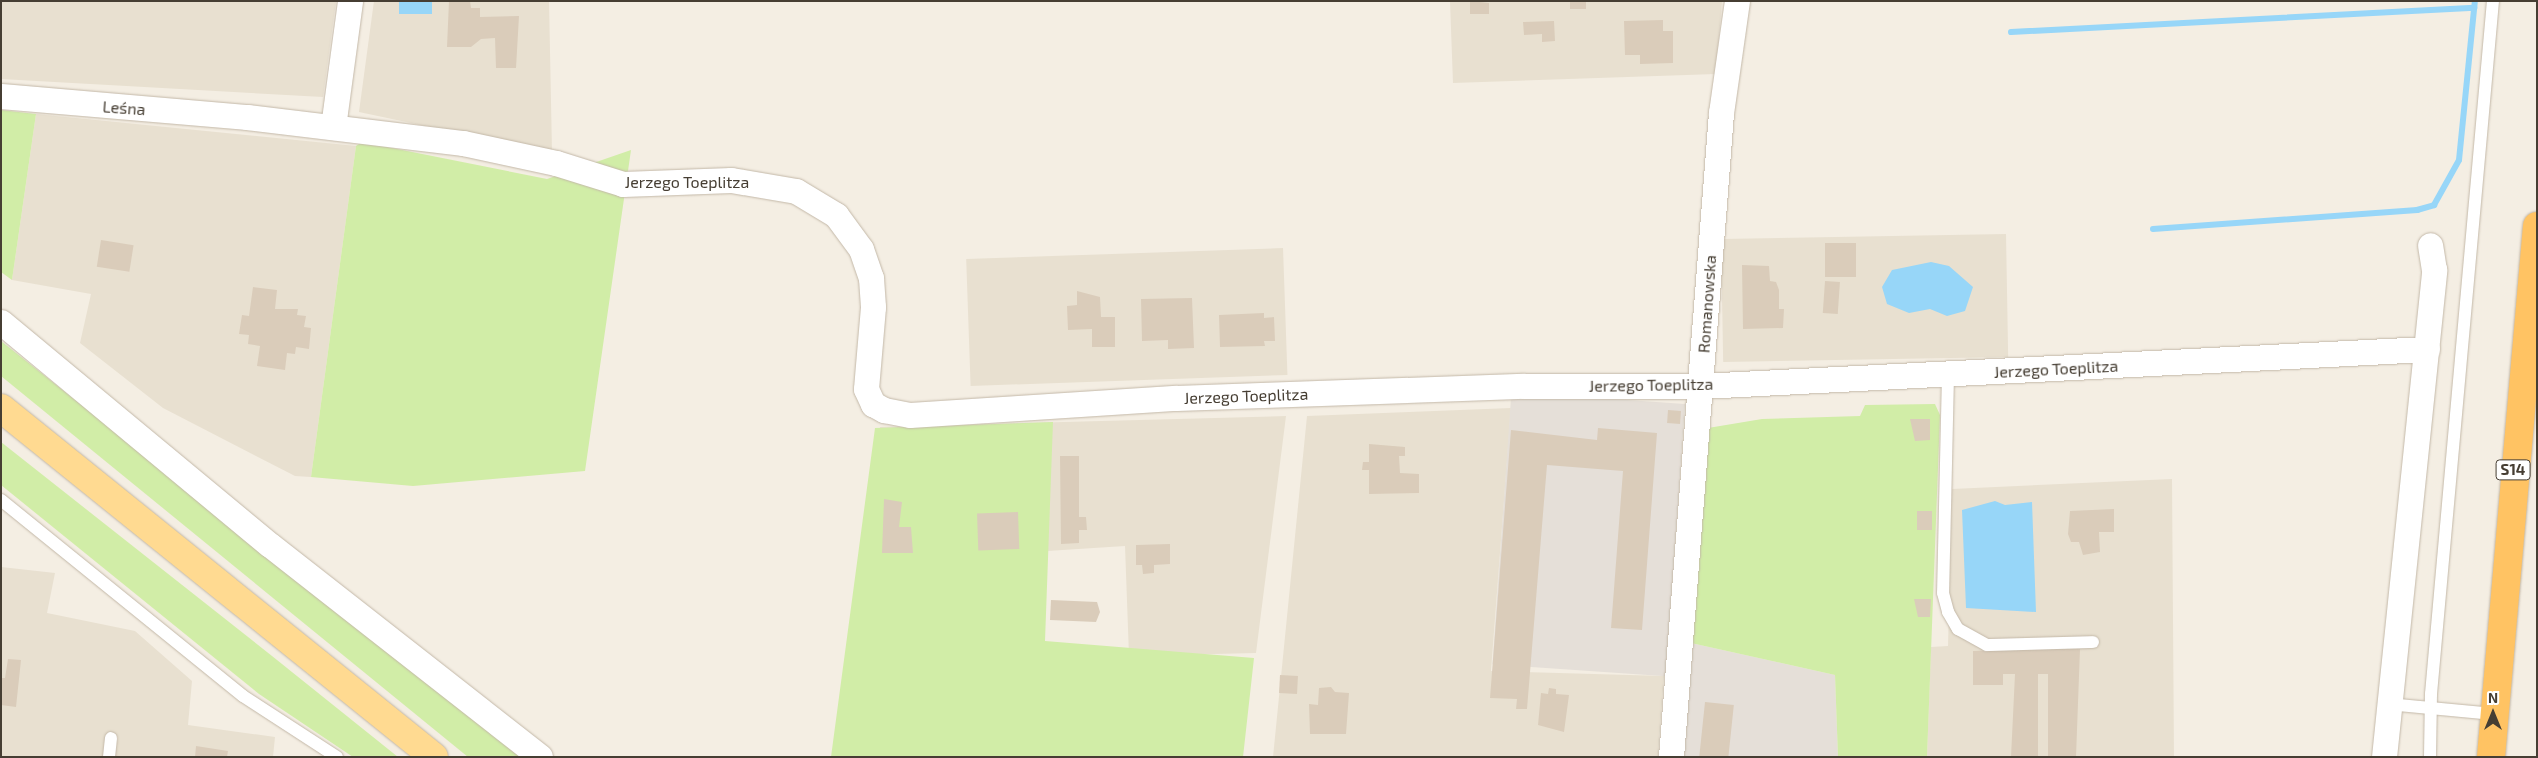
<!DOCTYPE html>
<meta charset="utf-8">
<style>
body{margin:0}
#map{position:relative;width:2538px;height:758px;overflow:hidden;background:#f4eee3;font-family:"Exo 2",sans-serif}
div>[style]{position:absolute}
.residential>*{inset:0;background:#e8e0d0;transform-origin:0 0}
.industrial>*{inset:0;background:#e5dfd8;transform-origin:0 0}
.green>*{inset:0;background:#d1eda7}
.water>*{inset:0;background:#97d6f8;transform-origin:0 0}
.stream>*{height:6px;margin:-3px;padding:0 3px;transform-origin:3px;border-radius:3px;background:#97d6f8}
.building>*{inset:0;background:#daccba;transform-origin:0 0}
.roads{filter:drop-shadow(0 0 1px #c3b8a8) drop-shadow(0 0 1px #c3b8a8)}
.lane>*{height:12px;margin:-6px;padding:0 6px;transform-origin:6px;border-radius:6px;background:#fff}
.street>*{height:25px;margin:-12.5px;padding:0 12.5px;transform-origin:12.5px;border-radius:12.5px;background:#fff}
.primary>*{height:28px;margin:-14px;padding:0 14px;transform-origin:14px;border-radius:14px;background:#ffda91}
.highway>*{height:28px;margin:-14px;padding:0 14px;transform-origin:14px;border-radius:14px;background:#ffc363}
span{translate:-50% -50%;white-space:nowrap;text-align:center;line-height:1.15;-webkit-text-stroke:4px #fff;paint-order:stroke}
.shield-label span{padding:1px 4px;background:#fff;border:1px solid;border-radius:4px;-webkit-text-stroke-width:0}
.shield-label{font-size:15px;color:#463e33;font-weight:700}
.street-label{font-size:16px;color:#463e33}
.frame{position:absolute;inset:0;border:2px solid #463e33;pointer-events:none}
.north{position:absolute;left:2468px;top:688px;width:50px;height:50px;-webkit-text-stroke:4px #fff;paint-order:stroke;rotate:0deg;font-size:14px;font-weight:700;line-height:20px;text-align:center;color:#463e33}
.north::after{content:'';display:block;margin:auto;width:18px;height:22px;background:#463e33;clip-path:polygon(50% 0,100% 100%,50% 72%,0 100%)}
</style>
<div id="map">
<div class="residential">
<div style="clip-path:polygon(1px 1px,336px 1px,323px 97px,1px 79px)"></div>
<div style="clip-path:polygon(374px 1px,549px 1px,552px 153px,359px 112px)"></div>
<div style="clip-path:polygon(1450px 1px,1722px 1px,1716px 74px,1453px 83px)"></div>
<div style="clip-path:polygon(36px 114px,356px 146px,311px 477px,295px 476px,163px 408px,80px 343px,91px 294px,12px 280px)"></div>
<div style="left:2006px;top:234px;width:123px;height:285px;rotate:89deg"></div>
<div style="left:1283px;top:248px;width:127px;height:317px;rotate:88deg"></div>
<div style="clip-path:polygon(1511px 408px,1491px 671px,1664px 676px,1658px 757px,1273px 757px,1307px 416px)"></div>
<div style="clip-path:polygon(1286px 416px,1256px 653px,1129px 656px,1125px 546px,874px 562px,880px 427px)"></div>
<div style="clip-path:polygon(2172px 479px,2174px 757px,1927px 757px,1931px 647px,1948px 646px,1952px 489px)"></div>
<div style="clip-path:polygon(1px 567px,55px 573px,47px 613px,135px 631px,192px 681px,188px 725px,275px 737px,273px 757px,115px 757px,118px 737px,107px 735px,104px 757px,1px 757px)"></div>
</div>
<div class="industrial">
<div style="left:1685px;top:404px;width:273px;height:174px;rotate:94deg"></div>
<div style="clip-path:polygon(1691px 643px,1835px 675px,1838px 757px,1680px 757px)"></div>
</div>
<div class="green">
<div style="clip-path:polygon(1px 110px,36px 114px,12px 280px,1px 272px)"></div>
<div style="clip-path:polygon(362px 142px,547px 179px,631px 150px,585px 471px,413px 486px,311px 477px,356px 146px)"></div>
<div style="clip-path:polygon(1px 341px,524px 757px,468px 757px,1px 376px)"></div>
<div style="clip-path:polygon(1935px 404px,1940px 415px,1927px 757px,1838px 757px,1835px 675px,1691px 643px,1708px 428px,1762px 419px,1860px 416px,1865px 405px)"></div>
<div style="clip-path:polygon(1053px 422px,1045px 641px,1254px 658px,1243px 757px,831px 757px,875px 428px)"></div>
<div style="clip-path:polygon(1px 442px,272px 656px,398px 757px,353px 757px,259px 694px,1px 485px)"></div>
</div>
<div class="water">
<div style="left:399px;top:1px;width:33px;height:13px"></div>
<div style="clip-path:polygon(1931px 262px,1949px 266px,1973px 287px,1965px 311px,1947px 316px,1930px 309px,1909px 313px,1887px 304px,1882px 287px,1892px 270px)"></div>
<div style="clip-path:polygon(1995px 501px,2005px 505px,2032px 502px,2036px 612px,1966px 608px,1962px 510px)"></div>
</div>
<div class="stream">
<div style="left:2011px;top:32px;width:464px;rotate:-3deg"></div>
<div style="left:2153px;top:229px;width:265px;rotate:-4.1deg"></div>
<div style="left:2417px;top:210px;width:18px;rotate:-16deg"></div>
<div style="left:2434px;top:205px;width:51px;rotate:-60.9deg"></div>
<div style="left:2459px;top:160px;width:160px;rotate:-84.3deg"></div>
</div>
<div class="building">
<div style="clip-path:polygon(449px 1px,470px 1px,471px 8px,480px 8px,480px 17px,519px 16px,516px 68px,496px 68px,495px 38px,481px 39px,471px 47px,447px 47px)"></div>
<div style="clip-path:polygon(1470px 1px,1489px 3px,1489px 14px,1470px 14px)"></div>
<div style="left:1570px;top:1px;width:16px;height:8px"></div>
<div style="clip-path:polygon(1663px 20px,1663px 31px,1673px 31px,1673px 63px,1640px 64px,1640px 55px,1625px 55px,1624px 21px)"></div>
<div style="clip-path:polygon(1554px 21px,1555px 41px,1542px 42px,1542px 34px,1524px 35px,1523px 22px)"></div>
<div style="left:101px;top:240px;width:33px;height:27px;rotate:9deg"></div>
<div style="left:1856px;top:243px;width:34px;height:31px;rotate:90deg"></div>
<div style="clip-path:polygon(1742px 265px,1769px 266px,1770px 281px,1776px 282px,1779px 290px,1779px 309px,1784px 309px,1783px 328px,1743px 329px)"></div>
<div style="left:1825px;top:281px;width:15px;height:32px;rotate:4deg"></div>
<div style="clip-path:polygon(253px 287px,277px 290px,275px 309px,298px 309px,297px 315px,306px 316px,304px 327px,311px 328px,309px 349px,296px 347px,295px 354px,287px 353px,285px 370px,257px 366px,260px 346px,248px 344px,249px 335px,239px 334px,242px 315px,249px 316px)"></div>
<div style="clip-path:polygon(1077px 291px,1100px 297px,1101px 317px,1115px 317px,1115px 347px,1092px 347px,1092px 329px,1068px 330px,1067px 306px,1077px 305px)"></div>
<div style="clip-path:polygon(1192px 298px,1194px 348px,1168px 349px,1168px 340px,1142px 341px,1141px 299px)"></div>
<div style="clip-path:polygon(1264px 313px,1264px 318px,1274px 317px,1275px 341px,1264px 341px,1265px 346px,1220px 347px,1219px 315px)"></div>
<div style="left:1668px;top:410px;width:13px;height:13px;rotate:4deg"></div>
<div style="clip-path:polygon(1910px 419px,1930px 419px,1930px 440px,1915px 441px)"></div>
<div style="clip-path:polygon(1598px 428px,1657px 433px,1642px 630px,1611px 628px,1623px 471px,1547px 465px,1527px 709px,1516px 709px,1517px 699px,1490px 698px,1511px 430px,1597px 440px)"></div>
<div style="clip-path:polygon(1369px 444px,1405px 447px,1405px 456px,1399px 456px,1400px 473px,1419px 474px,1419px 493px,1369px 494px,1369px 470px,1362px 470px,1363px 462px,1369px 462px)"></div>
<div style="clip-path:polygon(1060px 456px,1079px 456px,1079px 517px,1086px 517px,1087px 530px,1079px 530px,1079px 543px,1061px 544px)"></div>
<div style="clip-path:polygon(884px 499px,902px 502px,899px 527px,911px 527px,913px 553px,882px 553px)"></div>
<div style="clip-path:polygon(2114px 509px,2114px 532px,2099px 532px,2100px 552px,2083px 555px,2079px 542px,2071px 542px,2068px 534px,2070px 511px)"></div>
<div style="left:1917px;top:511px;width:15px;height:19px"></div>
<div style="left:1018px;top:512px;width:37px;height:41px;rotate:88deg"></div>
<div style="clip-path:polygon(1170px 544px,1170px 564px,1154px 565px,1154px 573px,1143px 574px,1142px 565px,1136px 565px,1136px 545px)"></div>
<div style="clip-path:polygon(1914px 599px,1931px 599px,1930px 617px,1918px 617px)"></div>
<div style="clip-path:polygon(1051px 600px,1097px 602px,1100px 612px,1096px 622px,1050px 620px)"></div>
<div style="clip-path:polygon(2042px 649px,2080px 649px,2076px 757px,2048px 757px,2048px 674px,2038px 674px,2038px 757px,2011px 757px,2015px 674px,2003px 674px,2003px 685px,1973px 685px,1973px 651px)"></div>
<div style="clip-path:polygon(8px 659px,21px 660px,16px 707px,1px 705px,1px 678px,5px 678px)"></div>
<div style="left:1280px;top:675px;width:18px;height:18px;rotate:3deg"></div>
<div style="clip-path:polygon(1331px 687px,1335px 692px,1349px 693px,1346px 734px,1310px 734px,1309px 704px,1318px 705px,1319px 688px)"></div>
<div style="clip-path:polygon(1549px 688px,1556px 689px,1556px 694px,1569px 695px,1564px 732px,1538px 725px,1541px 693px,1548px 694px)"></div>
<div style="left:1705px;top:702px;width:29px;height:55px;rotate:6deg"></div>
<div style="clip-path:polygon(196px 746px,228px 751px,227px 757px,195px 757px)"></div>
</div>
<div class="roads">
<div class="lane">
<div style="left:1948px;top:375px;width:218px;rotate:91.3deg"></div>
<div style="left:1943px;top:593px;width:20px;rotate:75deg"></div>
<div style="left:1948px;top:612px;width:20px;rotate:60deg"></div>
<div style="left:1958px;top:629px;width:33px;rotate:29deg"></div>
<div style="left:1987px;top:645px;width:106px;rotate:-1.6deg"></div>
<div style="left:1px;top:500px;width:311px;rotate:39deg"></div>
<div style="left:243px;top:696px;width:112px;rotate:33deg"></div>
<div style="left:2388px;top:704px;width:106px;rotate:5.4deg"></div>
<div style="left:109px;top:757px;width:19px;rotate:-84deg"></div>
<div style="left:2430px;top:757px;width:63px;rotate:-89.1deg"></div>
<div style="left:2431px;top:694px;width:696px;rotate:-84.89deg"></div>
</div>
<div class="street">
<div style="left:1px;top:96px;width:247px;rotate:4.9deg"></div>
<div style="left:247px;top:117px;width:218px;rotate:6.9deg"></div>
<div style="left:463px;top:143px;width:95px;rotate:12.1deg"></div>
<div style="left:556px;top:163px;width:70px;rotate:17.4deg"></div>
<div style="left:623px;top:184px;width:108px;rotate:-2.1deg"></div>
<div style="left:731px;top:180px;width:66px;rotate:9.6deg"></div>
<div style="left:796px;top:191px;width:47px;rotate:31deg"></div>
<div style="left:836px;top:215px;width:42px;rotate:53.7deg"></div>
<div style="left:861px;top:249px;width:31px;rotate:71deg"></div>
<div style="left:871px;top:278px;width:29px;rotate:86deg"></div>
<div style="left:873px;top:307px;width:82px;rotate:94.9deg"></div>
<div style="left:866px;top:389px;width:17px;rotate:65deg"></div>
<div style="left:873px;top:404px;width:13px;rotate:29deg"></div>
<div style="left:884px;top:410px;width:26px;rotate:11deg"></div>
<div style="left:910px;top:415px;width:267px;rotate:-3.7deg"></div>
<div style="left:1176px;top:398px;width:348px;rotate:-2deg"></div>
<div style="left:1524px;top:386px;width:177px"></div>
<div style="left:1701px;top:386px;width:727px;rotate:-2.92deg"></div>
<div style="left:333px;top:127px;width:127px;rotate:-82.3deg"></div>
<div style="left:1px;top:322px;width:349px;rotate:39.7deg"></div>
<div style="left:270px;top:545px;width:343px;rotate:38.1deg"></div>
<div style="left:1671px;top:757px;width:646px;rotate:-85.56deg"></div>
<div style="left:1721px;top:113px;width:113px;rotate:-81.9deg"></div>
<div style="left:2384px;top:757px;width:490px;rotate:-84.1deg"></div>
<div style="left:2434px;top:270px;width:25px;rotate:-99deg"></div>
</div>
<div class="primary">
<div style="left:1px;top:408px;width:556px;rotate:38.87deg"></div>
</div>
<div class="highway">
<div style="left:2491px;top:757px;width:533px;rotate:-85.05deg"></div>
</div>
</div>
<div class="shield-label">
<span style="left:2513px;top:470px">S14</span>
</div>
<div class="street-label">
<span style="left:124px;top:108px;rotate:4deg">Leśna</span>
<span style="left:687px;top:182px">Jerzego Toeplitza</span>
<span style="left:1707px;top:304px;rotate:-86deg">Romanowska</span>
<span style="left:2056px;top:369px;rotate:-3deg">Jerzego Toeplitza</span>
<span style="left:1651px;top:385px;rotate:-1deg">Jerzego Toeplitza</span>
<span style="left:1246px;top:396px;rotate:-2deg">Jerzego Toeplitza</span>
</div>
<div class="frame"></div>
<div class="north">N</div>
</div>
